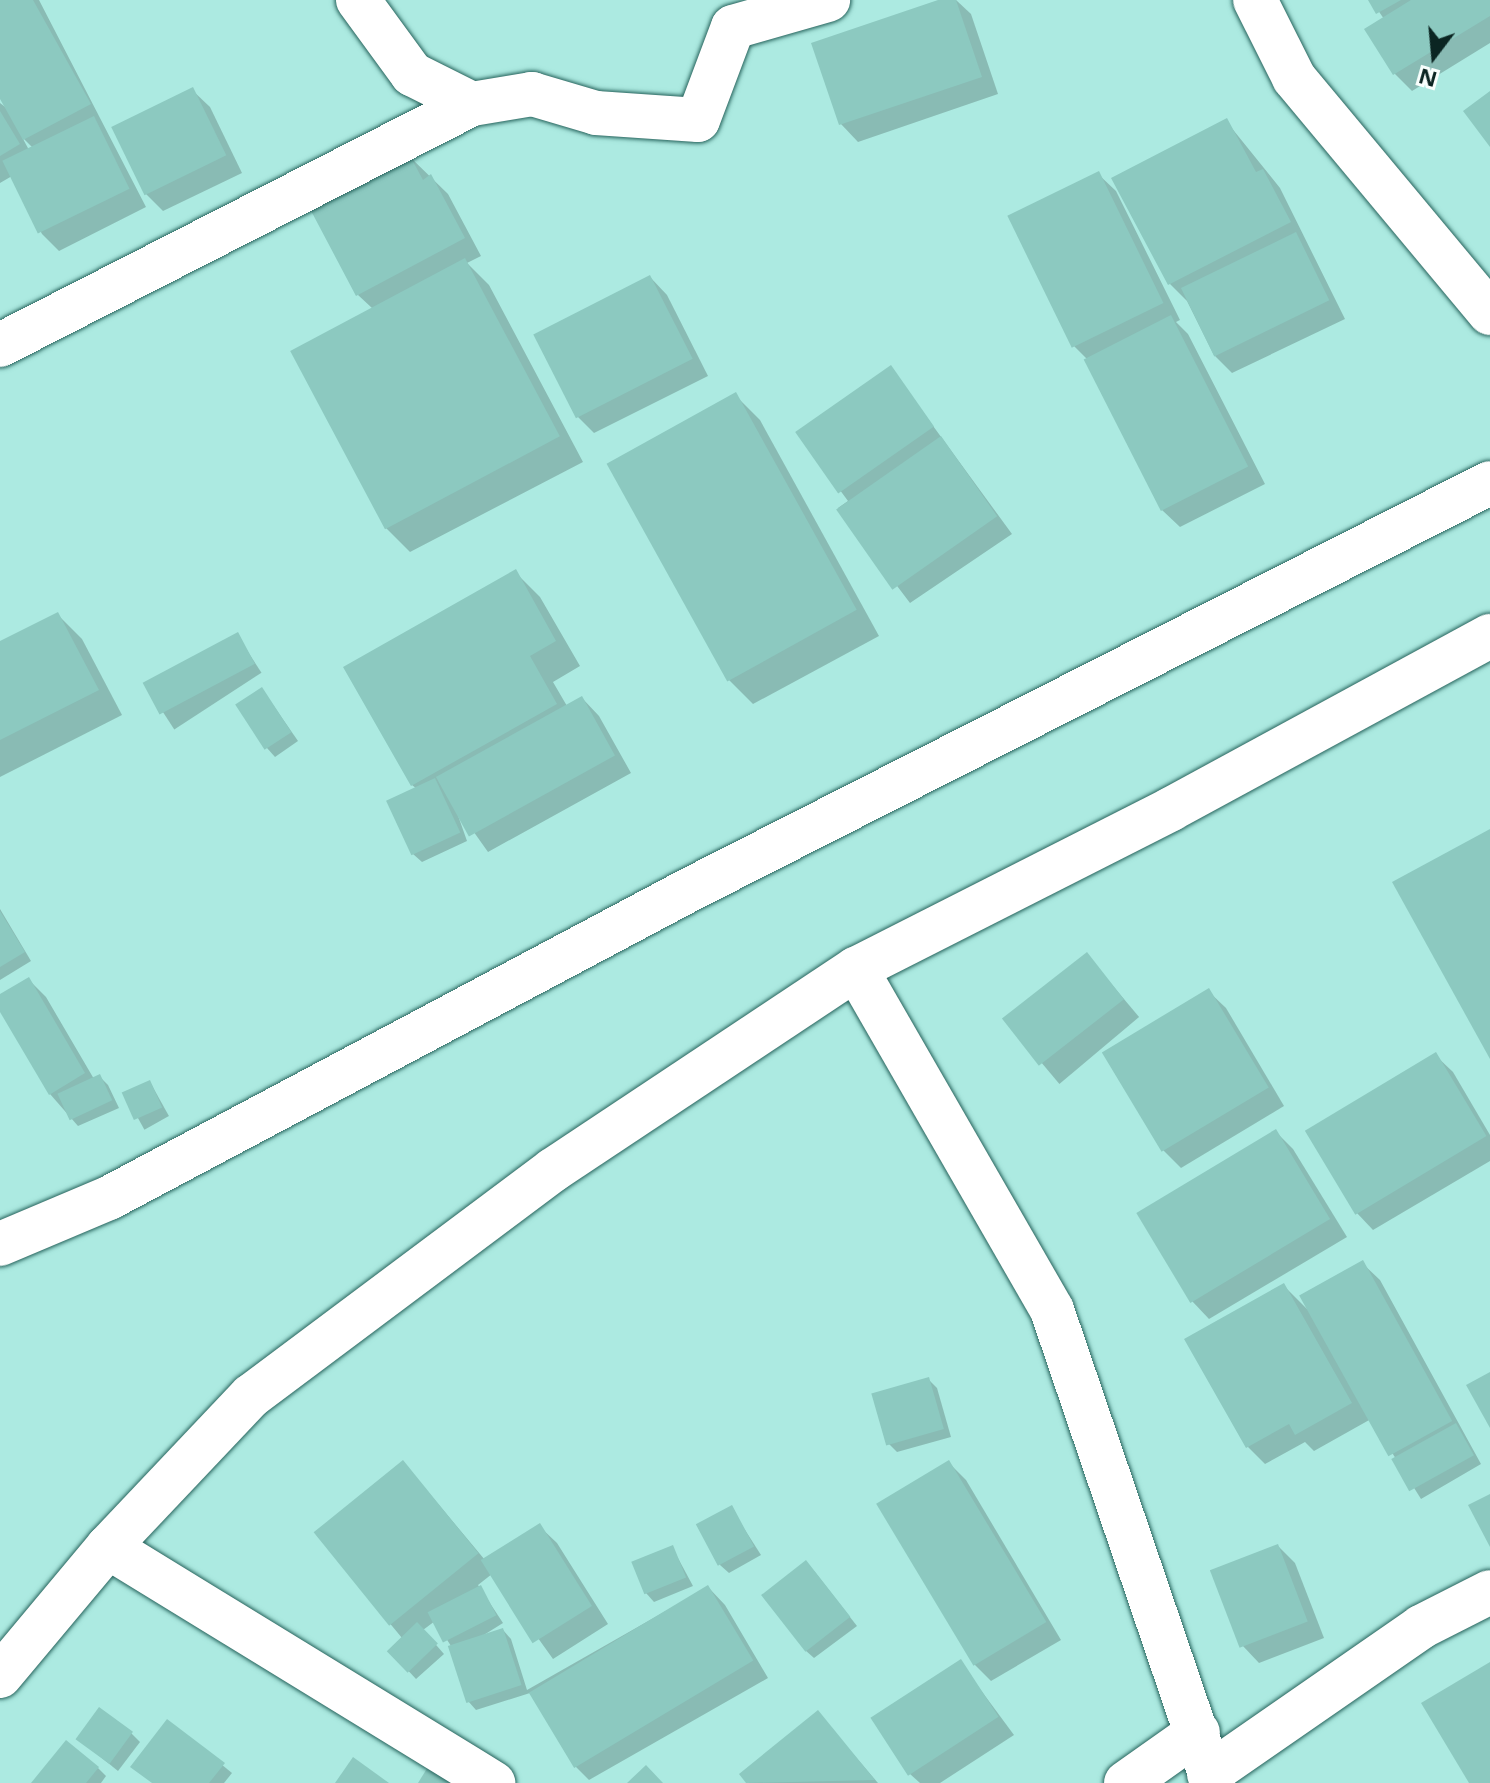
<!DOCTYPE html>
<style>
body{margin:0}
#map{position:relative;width:1490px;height:1783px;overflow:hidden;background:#aceae1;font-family:"Noto Sans",sans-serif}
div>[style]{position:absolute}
.shadow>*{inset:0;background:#0003;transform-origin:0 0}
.building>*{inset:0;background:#8cc9c0;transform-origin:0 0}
.roads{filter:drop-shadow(0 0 2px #26635c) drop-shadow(0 0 2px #26635c)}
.minor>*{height:44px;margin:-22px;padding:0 22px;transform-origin:22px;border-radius:22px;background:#fff}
.major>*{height:44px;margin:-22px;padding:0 22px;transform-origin:22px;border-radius:22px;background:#fff}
span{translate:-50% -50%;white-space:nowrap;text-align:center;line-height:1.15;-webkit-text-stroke:8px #f9fffd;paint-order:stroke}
.north{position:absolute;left:1394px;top:16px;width:80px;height:80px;-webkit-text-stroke:6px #f9fffd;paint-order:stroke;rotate:196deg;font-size:22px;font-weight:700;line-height:32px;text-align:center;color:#0b2522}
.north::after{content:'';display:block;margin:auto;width:28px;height:36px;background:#0b2522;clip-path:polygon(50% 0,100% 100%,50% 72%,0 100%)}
</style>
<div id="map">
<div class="shadow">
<div style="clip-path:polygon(evenodd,0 0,39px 0,146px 207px,59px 251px,42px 234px,12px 176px,0 183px,0 103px,9px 110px,0 95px,0 0,22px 137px,33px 148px,29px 150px,22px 137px)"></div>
<div style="clip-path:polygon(944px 0,956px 0,971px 14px,998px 94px,858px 142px,841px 124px)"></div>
<div style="clip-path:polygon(1371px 0,1490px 0,1490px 43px,1412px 91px,1395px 74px,1384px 19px)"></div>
<div style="clip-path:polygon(192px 90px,210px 107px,242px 173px,163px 211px,146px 194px)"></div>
<div style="clip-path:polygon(1226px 121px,1280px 188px,1345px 319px,1232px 373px,1214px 355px,1187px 301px,1170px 284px)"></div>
<div style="clip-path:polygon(409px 156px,448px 194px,481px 256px,467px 263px,489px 285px,583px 462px,410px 552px,385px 527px,372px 308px,358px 295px)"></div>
<div style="clip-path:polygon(1098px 174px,1116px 191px,1180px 320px,1176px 322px,1188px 334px,1265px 484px,1180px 527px,1162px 510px,1087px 359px,1074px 346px)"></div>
<div style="clip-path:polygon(650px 277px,667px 295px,708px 376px,594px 433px,577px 416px)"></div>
<div style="clip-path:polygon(890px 367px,1012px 534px,910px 603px,838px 508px,848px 501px,797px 432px)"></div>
<div style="clip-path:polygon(735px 395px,760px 420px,879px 636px,753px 704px,728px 679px)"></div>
<div style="clip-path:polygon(515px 572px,540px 597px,580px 666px,553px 682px,567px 706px,582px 698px,599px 716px,631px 773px,488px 852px,454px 804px,467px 841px,422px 862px,413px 854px,417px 789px,412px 785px)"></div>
<div style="clip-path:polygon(57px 614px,82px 639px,122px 715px,0 777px,0 643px)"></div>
<div style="left:237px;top:635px;width:45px;height:104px;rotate:57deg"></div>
<div style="clip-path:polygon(262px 689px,298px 741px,275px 757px,267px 748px)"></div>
<div style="clip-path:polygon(0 909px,31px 961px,0 980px)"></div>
<div style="left:1087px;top:955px;width:81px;height:104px;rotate:50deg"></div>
<div style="clip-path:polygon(29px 980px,46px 997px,94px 1079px,100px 1077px,108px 1085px,119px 1108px,78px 1126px,50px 1094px,0 1008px,0 997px)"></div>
<div style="clip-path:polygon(1208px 991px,1226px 1008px,1284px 1106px,1181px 1168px,1163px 1150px)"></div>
<div style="clip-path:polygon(1435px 1055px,1453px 1072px,1490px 1135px,1490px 1161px,1373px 1230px,1356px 1212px)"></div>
<div style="left:150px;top:1082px;width:39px;height:28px;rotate:61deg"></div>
<div style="clip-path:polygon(1276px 1132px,1293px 1149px,1347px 1237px,1209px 1319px,1192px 1301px)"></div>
<div style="clip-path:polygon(1362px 1263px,1380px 1280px,1481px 1464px,1421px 1499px,1371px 1419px,1314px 1451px,1305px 1442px,1265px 1464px,1248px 1447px,1284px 1286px,1307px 1309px)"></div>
<div style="clip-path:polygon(928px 1379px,937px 1388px,951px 1437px,897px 1452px,888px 1443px)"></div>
<div style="clip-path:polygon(403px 1462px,485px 1560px,539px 1526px,557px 1543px,608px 1624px,553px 1659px,492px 1574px,478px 1585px,503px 1623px,479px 1638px,503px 1630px,511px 1639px,527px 1690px,708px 1587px,725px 1605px,768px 1678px,589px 1780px,572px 1763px,530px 1693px,476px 1710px,468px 1701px,451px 1646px,435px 1621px,423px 1630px,444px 1654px,416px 1679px,389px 1650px,402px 1638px,315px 1533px)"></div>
<div style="clip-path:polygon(949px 1463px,966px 1480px,1061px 1640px,991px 1681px,974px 1664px)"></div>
<div style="clip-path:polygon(731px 1508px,761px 1555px,729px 1573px,720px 1565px)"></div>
<div style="clip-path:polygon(1278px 1546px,1295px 1563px,1324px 1638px,1259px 1663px,1242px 1645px)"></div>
<div style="clip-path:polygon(672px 1547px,693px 1586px,654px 1602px,646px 1593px)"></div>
<div style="clip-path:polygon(814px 1571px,857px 1626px,814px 1658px,805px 1650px)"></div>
<div style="clip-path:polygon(960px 1662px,1014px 1735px,940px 1783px,920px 1783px,910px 1774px)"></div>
<div style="clip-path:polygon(818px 1713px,878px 1783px,749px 1783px,742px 1774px)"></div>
<div style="clip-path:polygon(168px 1721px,232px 1773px,224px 1783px,152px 1783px)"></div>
<div style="clip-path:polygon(131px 1733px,140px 1742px,118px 1771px,77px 1738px)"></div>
<div style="clip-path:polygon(98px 1768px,106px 1776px,101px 1783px,34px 1783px)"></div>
</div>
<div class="building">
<div style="clip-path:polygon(0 0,33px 0,91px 104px,23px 140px,0 99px)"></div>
<div style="clip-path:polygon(938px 0,956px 0,982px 77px,839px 125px,811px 43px)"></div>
<div style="clip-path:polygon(1368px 0,1401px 0,1376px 14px)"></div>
<div style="clip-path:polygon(1411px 0,1490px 0,1490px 16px,1393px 75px,1364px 29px)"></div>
<div style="left:193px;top:87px;width:76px;height:91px;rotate:64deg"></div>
<div style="clip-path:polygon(1490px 91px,1490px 147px,1463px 111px)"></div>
<div style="clip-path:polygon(0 111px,20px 144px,0 156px)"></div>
<div style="left:94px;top:116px;width:81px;height:102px;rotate:64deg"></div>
<div style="clip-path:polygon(1227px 118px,1256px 172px,1263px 169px,1291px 222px,1168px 285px,1111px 178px)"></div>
<div style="clip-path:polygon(409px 154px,423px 180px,431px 174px,465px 238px,356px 296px,309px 207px)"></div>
<div style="left:1099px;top:171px;width:147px;height:102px;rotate:64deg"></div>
<div style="left:1296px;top:232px;width:76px;height:128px;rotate:64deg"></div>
<div style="left:465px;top:258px;width:202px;height:198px;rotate:62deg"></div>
<div style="left:650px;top:275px;width:94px;height:131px;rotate:63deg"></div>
<div style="left:1171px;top:315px;width:170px;height:98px;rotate:63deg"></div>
<div style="left:891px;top:365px;width:75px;height:117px;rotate:55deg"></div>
<div style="left:736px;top:392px;width:249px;height:148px;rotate:61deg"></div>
<div style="left:941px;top:436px;width:98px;height:128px;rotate:55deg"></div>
<div style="clip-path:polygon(516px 569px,556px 641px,530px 656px,557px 704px,411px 786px,343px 667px)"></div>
<div style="clip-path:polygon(58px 612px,99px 690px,0 740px,0 641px)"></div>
<div style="left:238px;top:632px;width:36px;height:108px;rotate:62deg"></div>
<div style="left:262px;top:687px;width:54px;height:32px;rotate:57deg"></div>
<div style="left:582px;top:696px;width:68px;height:167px;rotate:61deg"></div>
<div style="left:435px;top:778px;width:60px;height:54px;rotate:65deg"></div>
<div style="clip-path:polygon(1490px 829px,1490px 1059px,1392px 882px)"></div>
<div style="clip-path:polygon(0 911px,25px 952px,0 967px)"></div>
<div style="left:1087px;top:952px;width:60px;height:108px;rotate:52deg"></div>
<div style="clip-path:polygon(29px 977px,85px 1073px,49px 1095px,0 1012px,0 994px)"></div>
<div style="left:1209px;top:988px;width:116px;height:125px;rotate:59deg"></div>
<div style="left:1436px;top:1052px;width:98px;height:153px;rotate:59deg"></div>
<div style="left:100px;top:1074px;width:29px;height:47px;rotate:65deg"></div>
<div style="left:150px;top:1080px;width:30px;height:31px;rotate:66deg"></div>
<div style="left:1276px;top:1129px;width:105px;height:163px;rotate:59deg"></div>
<div style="left:1363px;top:1260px;width:184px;height:73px;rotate:61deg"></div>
<div style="clip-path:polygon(1284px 1283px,1352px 1403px,1295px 1435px,1289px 1424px,1246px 1448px,1184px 1339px)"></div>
<div style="clip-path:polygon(1490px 1372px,1490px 1428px,1466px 1385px)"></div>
<div style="left:929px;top:1377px;width:54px;height:60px;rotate:74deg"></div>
<div style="left:1456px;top:1423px;width:37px;height:74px;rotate:61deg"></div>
<div style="left:403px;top:1460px;width:120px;height:115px;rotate:51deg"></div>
<div style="left:949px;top:1460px;width:189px;height:85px;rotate:59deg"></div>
<div style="clip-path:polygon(1490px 1494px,1490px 1547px,1468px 1505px)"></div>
<div style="left:732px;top:1505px;width:47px;height:41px;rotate:62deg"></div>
<div style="left:540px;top:1523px;width:98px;height:70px;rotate:58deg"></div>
<div style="left:1278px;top:1544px;width:83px;height:73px;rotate:69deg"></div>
<div style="left:673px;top:1545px;width:35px;height:45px;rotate:68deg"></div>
<div style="left:806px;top:1560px;width:72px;height:57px;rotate:52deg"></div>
<div style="left:481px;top:1585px;width:34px;height:60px;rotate:63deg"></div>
<div style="left:708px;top:1585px;width:88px;height:209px;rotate:59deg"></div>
<div style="left:417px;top:1622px;width:30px;height:42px;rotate:46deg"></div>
<div style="left:503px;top:1628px;width:60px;height:58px;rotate:72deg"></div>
<div style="left:961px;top:1659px;width:69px;height:108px;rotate:57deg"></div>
<div style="clip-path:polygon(1490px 1662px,1490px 1783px,1469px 1783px,1421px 1703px)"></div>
<div style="left:99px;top:1707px;width:42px;height:40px;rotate:36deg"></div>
<div style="clip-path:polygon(818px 1710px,875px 1780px,746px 1783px,739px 1774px)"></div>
<div style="clip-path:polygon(167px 1719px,225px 1763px,209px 1783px,152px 1783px,130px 1767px)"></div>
<div style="clip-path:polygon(66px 1740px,99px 1767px,86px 1783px,31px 1783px)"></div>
<div style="clip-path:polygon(353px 1757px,389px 1783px,335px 1783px)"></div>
<div style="clip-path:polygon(431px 1762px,463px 1783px,418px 1783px)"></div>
<div style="clip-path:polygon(646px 1765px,663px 1783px,627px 1783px)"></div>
</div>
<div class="roads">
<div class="minor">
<div style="left:358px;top:0;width:92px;rotate:53.9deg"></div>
<div style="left:412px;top:74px;width:67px;rotate:26.6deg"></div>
<div style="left:1255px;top:0;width:87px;rotate:63.4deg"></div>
<div style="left:1294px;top:78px;width:306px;rotate:50.2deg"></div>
<div style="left:0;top:345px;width:530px;rotate:-27.05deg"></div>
<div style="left:472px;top:104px;width:61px;rotate:-9.5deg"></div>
<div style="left:532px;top:94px;width:67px;rotate:16.5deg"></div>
<div style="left:596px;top:113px;width:102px;rotate:3.9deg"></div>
<div style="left:698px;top:120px;width:99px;rotate:-69.4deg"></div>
<div style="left:733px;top:27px;width:99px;rotate:-15.9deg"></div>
<div style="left:856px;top:969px;width:393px;rotate:60.1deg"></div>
<div style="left:1052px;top:1310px;width:500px;rotate:71.2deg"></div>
<div style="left:0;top:1244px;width:118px;rotate:-22.9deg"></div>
<div style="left:109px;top:1198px;width:657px;rotate:-27.97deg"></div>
<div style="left:689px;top:890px;width:898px;rotate:-26.94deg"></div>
<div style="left:108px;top:1547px;width:452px;rotate:31.5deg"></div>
<div style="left:1209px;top:1774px;width:258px;rotate:-34.7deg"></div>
<div style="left:1421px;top:1627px;width:77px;rotate:-26.9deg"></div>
<div style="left:1126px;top:1783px;width:88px;rotate:-35.3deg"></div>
</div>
<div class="major">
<div style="left:0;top:1676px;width:168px;rotate:-50.1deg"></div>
<div style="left:108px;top:1547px;width:208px;rotate:-46.6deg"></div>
<div style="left:251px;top:1396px;width:377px;rotate:-36.8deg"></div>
<div style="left:553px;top:1170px;width:364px;rotate:-33.6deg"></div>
<div style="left:856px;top:969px;width:353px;rotate:-26.9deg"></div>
<div style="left:1171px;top:809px;width:363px;rotate:-28.5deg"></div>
</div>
</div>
<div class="north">N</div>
</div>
